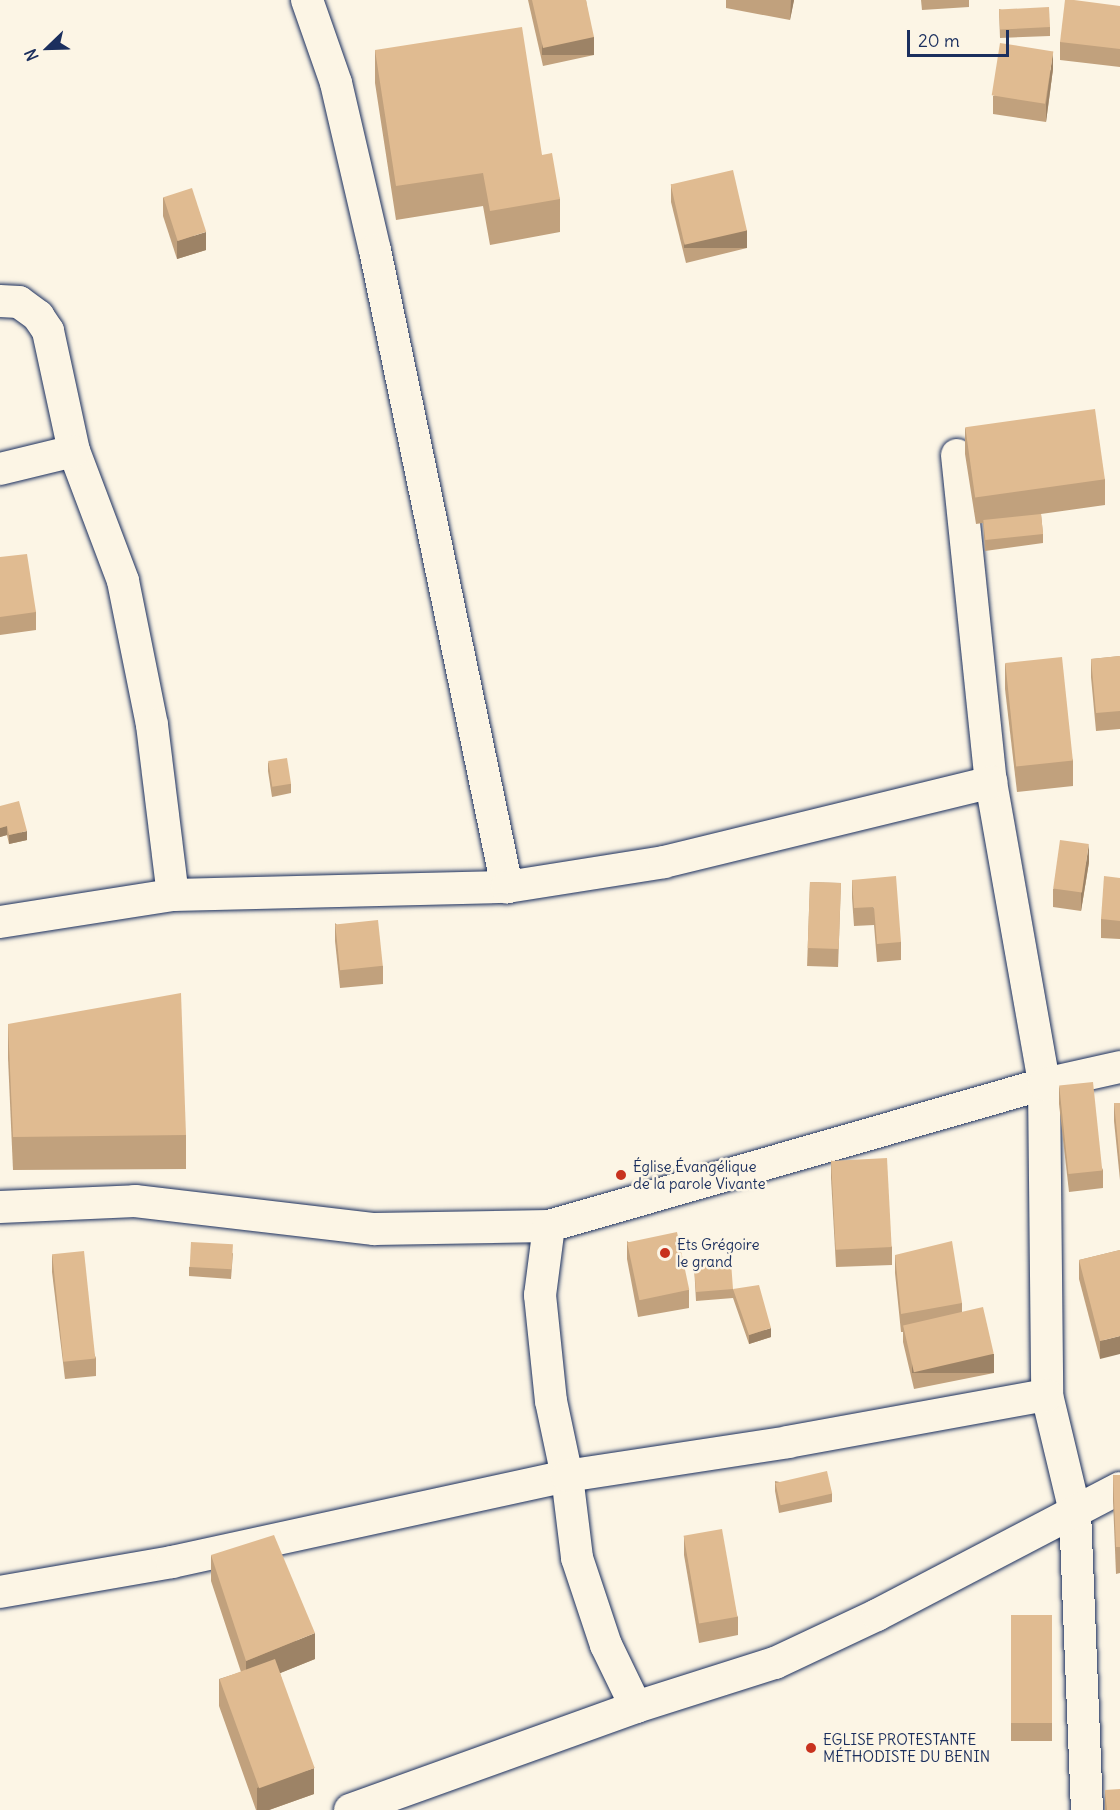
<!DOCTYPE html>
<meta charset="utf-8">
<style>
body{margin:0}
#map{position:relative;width:1120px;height:1810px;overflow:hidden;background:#fcf5e5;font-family:Delius,sans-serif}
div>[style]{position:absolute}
.roads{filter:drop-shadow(0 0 2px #1b2f5e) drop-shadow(0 0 2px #1b2f5e)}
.minor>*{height:32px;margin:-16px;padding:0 16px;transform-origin:16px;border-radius:16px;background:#fcf5e5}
.wall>*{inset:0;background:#c1a17d;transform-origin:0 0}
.shaded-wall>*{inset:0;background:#9d8366;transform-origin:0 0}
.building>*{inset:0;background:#e0bb91;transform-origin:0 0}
.dots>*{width:16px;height:16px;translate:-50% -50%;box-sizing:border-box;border:3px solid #fcf5e5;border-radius:50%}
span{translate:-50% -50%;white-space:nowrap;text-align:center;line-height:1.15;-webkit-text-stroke:5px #fcf5e5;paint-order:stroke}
.poi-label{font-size:15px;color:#1b2f5e}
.left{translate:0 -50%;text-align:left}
.north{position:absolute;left:18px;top:18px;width:60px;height:60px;-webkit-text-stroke:4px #fcf5e5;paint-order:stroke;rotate:247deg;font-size:16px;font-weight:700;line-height:24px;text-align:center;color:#1b2f5e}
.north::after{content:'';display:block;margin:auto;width:21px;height:27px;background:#1b2f5e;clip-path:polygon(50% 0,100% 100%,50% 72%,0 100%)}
.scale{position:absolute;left:907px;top:30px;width:102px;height:27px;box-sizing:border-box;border:3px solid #1b2f5e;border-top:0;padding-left:8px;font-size:18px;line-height:21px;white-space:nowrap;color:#1b2f5e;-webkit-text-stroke:4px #fcf5e5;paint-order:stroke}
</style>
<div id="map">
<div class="roads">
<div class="minor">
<div style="left:307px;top:0;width:88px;rotate:70.7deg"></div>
<div style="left:336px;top:83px;width:171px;rotate:76.9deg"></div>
<div style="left:375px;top:250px;width:651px;rotate:78.29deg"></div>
<div style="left:0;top:301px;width:19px;rotate:3deg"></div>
<div style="left:19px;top:302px;width:24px;rotate:36deg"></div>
<div style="left:38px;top:316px;width:18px;rotate:56deg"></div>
<div style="left:48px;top:331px;width:123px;rotate:77.8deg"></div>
<div style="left:74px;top:451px;width:139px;rotate:69.3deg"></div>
<div style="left:123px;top:581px;width:147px;rotate:78.6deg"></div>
<div style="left:152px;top:725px;width:171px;rotate:83deg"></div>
<div style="left:957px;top:455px;width:329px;rotate:84.1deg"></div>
<div style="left:991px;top:782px;width:307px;rotate:80deg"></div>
<div style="left:1044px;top:1084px;width:311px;rotate:89.4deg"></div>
<div style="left:1047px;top:1395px;width:120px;rotate:76.5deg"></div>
<div style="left:1075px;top:1512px;width:298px;rotate:87.7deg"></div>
<div style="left:0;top:469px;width:76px;rotate:-13.7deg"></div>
<div style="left:0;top:922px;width:175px;rotate:-8.9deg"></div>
<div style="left:173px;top:895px;width:334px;rotate:-1.4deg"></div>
<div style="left:507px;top:887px;width:159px;rotate:-9deg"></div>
<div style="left:664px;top:862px;width:337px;rotate:-13.7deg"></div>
<div style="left:0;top:1207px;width:135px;rotate:-2.5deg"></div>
<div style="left:135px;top:1201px;width:241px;rotate:6.7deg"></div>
<div style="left:374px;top:1229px;width:175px;rotate:-1deg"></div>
<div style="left:549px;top:1226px;width:515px;rotate:-16.01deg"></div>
<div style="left:1044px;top:1084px;width:78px;rotate:-12.6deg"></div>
<div style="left:549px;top:1226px;width:70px;rotate:97.4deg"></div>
<div style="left:540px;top:1295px;width:107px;rotate:84.1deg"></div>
<div style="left:551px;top:1401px;width:77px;rotate:78deg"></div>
<div style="left:567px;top:1476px;width:83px;rotate:83deg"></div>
<div style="left:577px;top:1558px;width:92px;rotate:71.6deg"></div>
<div style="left:606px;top:1645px;width:69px;rotate:64.2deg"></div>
<div style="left:0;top:1592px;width:175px;rotate:-9.9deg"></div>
<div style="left:172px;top:1562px;width:404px;rotate:-12.3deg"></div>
<div style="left:567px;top:1476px;width:224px;rotate:-8.7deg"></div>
<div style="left:788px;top:1442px;width:263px;rotate:-10.3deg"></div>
<div style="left:350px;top:1810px;width:304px;rotate:-19.8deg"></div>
<div style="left:636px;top:1707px;width:146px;rotate:-17.6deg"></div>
<div style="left:775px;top:1663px;width:113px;rotate:-25.2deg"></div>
<div style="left:877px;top:1615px;width:274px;rotate:-27.6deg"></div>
</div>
</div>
<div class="wall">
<div style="clip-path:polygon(528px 0,586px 0,594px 55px,543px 66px)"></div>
<div style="clip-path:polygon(726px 0,794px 0,790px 20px,726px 8px)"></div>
<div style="clip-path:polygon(921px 0,969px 0,969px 7px,922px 10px)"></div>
<div style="clip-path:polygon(1120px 6px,1120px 67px,1060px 60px,1060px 42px)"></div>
<div style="clip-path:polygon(999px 9px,1050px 27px,1050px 36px,1000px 38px)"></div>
<div style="clip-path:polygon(375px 50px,542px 155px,560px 199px,560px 232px,490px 245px,483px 206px,396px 220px,375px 83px)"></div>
<div style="clip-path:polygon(1053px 69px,1046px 122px,993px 114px,993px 96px)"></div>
<div style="clip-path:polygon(671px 184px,747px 248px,686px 263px,671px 202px)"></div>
<div style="clip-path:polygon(163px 197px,206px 250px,177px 259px,163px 216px)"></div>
<div style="clip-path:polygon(965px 428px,1105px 479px,1105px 505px,1041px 514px,1043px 534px,1043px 543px,985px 551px,983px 523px,976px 524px,965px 454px)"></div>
<div style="clip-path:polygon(0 557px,36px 612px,36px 630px,0 635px)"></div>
<div style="clip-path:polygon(1120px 656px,1120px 729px,1096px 731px,1091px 677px,1091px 659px)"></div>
<div style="clip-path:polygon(1005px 663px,1073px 760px,1073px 786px,1017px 792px,1005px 689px)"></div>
<div style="clip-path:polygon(268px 762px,291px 784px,291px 793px,272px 797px,268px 771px)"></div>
<div style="clip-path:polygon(0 806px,27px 840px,9px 844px,7px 835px,0 837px)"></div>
<div style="clip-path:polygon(1089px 862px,1081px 911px,1053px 907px,1053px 889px)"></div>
<div style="clip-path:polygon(1120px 878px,1120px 939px,1101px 938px,1101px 919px)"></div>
<div style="clip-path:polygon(852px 880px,901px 942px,901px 960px,877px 962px,874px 925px,854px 926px,852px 898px)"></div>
<div style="left:810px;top:882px;width:31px;height:84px;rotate:2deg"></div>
<div style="clip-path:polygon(335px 923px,383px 966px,383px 984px,340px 988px,335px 941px)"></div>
<div style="clip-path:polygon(8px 1024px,186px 1135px,186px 1169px,13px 1170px,8px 1058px)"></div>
<div style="clip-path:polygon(1059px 1086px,1103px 1170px,1103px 1188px,1069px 1192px,1059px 1104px)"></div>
<div style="clip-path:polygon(1114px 1103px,1120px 1103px,1120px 1180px,1114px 1121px)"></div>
<div style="clip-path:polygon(831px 1160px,892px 1247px,892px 1265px,836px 1267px,831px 1178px)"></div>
<div style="clip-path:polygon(627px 1241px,689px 1290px,689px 1308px,638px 1317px,627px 1259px)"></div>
<div style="clip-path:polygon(1120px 1250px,1100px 1359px,1079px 1279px,1079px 1260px)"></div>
<div style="clip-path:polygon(233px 1253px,231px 1279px,189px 1276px,189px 1267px)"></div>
<div style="clip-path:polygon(52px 1254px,96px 1358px,96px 1376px,65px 1379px,52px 1272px)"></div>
<div style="clip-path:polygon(895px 1255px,962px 1303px,962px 1312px,994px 1373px,914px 1389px,903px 1342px,903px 1332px,901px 1332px,895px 1273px)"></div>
<div style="clip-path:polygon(694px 1265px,733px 1289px,771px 1337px,749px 1344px,733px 1298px,696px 1301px)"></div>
<div style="clip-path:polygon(1113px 1475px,1120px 1475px,1120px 1573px,1116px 1574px,1113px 1501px)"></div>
<div style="clip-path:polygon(775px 1481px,832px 1493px,832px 1502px,779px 1513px,775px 1491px)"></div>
<div style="clip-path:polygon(684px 1537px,738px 1617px,738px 1635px,699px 1643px,684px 1555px)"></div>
<div style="clip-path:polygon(211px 1555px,315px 1659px,280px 1673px,314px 1794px,269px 1810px,256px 1810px,219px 1706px,219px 1679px,241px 1672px,211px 1581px)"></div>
<div style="left:1011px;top:1615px;width:41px;height:126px"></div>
<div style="clip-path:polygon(1105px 1790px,1120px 1810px,1105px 1810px)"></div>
</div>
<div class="shaded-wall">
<div style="clip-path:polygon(791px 0,794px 0,790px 20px)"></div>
<div style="left:594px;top:37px;width:18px;height:52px;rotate:90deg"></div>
<div style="clip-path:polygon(1053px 51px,1053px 69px,1046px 122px,1046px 104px)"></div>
<div style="left:747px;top:230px;width:18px;height:63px;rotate:90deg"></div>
<div style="clip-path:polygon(206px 232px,206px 250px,177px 259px,177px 241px)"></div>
<div style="clip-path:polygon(7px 826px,7px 835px,0 837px,0 828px)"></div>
<div style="clip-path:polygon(27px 831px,27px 840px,9px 844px,9px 835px)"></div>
<div style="clip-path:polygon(1089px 844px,1089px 862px,1081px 911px,1081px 893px)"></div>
<div style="clip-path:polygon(771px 1328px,771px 1337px,749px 1344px,749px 1335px)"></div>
<div style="clip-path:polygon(1120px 1336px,1120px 1354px,1100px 1359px,1100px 1341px)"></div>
<div style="left:994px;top:1354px;width:19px;height:82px;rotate:90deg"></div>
<div style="clip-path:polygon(315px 1633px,315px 1659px,246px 1687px,246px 1661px)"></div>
<div style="clip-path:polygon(314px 1768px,314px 1794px,269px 1810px,257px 1810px,257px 1788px)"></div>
</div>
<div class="building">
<div style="clip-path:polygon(532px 0,586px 0,594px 37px,543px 48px)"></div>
<div style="clip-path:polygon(1065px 0,1074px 0,1120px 6px,1120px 49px,1060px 42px)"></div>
<div style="left:1049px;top:7px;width:20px;height:50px;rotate:87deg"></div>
<div style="clip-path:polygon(522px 27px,542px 155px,552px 153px,560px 199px,490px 211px,483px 173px,396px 186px,375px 50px)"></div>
<div style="left:1000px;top:43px;width:54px;height:53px;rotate:9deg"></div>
<div style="left:733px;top:170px;width:62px;height:64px;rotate:77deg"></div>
<div style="left:192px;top:188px;width:46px;height:30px;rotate:72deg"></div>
<div style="left:1095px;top:409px;width:71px;height:131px;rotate:82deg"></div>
<div style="left:1041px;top:514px;width:20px;height:58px;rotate:84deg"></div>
<div style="clip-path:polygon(27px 554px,36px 612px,0 617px,0 557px)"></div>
<div style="clip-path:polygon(1120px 656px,1120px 711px,1096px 713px,1091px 659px)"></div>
<div style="left:1062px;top:657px;width:104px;height:57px;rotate:84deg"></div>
<div style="left:287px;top:758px;width:26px;height:19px;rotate:81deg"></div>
<div style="clip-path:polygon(19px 801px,27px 831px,9px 835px,7px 826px,0 828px,0 806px)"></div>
<div style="left:1060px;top:840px;width:29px;height:49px;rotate:8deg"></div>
<div style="clip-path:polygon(896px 876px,901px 942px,877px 944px,874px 907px,854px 908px,852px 880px)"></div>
<div style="clip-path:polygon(1104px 876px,1120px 878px,1120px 921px,1101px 919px)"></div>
<div style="left:810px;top:882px;width:31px;height:66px;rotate:2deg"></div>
<div style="left:378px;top:920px;width:46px;height:43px;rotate:84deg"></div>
<div style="clip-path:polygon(181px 993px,186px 1135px,13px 1137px,8px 1024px)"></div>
<div style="left:1093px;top:1082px;width:89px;height:34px;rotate:84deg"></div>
<div style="clip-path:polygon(1114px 1103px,1120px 1103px,1120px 1162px)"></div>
<div style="left:887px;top:1158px;width:89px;height:56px;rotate:87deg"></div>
<div style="left:677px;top:1232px;width:59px;height:51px;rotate:78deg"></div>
<div style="clip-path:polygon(952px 1241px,962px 1303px,901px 1314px,895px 1255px)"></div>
<div style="left:191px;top:1242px;width:42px;height:25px;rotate:3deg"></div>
<div style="clip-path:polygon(1120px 1250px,1120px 1336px,1100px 1341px,1079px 1260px)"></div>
<div style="left:84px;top:1251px;width:108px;height:32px;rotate:84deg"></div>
<div style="clip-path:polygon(731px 1262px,733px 1289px,759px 1285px,771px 1328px,749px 1335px,733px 1289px,696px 1292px,694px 1265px)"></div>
<div style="left:983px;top:1307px;width:48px;height:82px;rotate:77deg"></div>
<div style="left:827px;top:1471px;width:23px;height:53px;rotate:77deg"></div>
<div style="clip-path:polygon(1113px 1475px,1120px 1475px,1120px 1547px,1116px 1547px)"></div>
<div style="left:722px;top:1529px;width:89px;height:39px;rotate:80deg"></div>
<div style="clip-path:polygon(274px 1535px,315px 1633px,246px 1661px,211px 1555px)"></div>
<div style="left:1011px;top:1615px;width:41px;height:108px"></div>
<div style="left:275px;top:1659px;width:116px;height:59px;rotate:70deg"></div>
<div style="clip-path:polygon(1120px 1789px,1120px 1810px,1107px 1810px,1105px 1790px)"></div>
</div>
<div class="dots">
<div style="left:621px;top:1175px;background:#c8321e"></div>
<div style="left:665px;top:1253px;background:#c8321e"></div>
<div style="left:811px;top:1748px;background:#c8321e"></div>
</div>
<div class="poi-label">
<span class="left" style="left:633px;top:1175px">Église Évangélique<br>de la parole Vivante</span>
<span class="left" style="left:677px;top:1253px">Ets Grégoire<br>le grand</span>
<span class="left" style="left:823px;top:1748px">EGLISE PROTESTANTE<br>MÉTHODISTE DU BENIN</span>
</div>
<div class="north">N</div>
<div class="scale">20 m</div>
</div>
